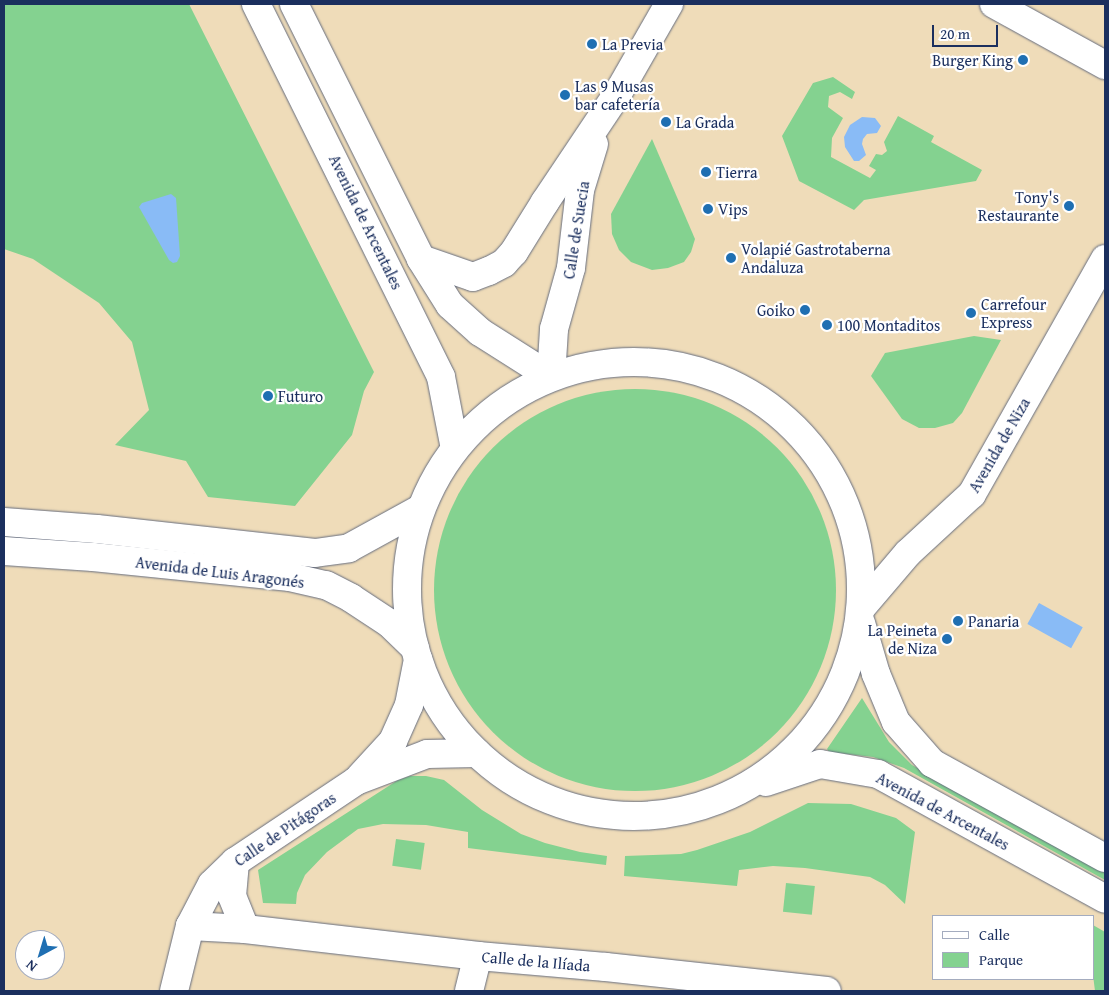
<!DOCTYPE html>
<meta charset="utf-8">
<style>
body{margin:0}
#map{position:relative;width:1109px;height:995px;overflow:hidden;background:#efdcb9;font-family:"Gentium Book Plus",serif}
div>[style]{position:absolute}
.green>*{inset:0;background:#84d290;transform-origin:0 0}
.round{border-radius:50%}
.water>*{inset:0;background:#89bbf6;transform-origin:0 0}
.roads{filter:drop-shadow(0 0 1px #656c7e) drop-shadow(0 0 1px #656c7e)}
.minor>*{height:28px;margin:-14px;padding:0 14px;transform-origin:14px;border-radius:14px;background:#fff}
.major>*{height:28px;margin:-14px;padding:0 14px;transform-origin:14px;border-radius:14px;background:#fff}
.major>.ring{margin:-14px;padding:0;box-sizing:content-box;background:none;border:28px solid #fff;border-radius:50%}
.dots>*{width:14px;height:14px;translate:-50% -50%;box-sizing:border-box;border:2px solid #fff;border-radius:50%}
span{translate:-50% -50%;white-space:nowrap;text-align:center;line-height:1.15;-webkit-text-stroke:4.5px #fff;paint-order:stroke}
.poi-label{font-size:16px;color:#1b2f5e}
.left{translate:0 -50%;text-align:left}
.right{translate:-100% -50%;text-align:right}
.street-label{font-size:16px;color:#1b2f5e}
.frame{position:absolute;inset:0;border:5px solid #1b2f5e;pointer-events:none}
.legend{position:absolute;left:932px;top:915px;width:162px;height:65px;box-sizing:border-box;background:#fff;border:1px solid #a4acbf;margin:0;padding:6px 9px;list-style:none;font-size:15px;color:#1b2f5e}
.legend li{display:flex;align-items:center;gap:10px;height:25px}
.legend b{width:25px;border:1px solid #a4acbf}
.north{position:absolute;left:15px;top:930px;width:50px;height:50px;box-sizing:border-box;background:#fff;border:1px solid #a4acbf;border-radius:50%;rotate:219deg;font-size:14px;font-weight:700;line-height:20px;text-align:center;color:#1b2f5e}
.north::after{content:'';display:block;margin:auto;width:18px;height:22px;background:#1f6fb2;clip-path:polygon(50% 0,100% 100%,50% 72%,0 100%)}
.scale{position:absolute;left:932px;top:25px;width:66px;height:22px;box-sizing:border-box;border:2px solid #1b2f5e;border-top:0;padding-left:6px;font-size:15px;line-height:18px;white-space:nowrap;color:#1b2f5e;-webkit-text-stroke:4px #fff;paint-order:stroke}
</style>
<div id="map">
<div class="green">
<div style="clip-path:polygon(4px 4px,189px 4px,374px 372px,364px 391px,352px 435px,295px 506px,208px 497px,186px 461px,115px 445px,149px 410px,132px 342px,99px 303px,33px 259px,4px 249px)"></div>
<div style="clip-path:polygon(833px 77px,855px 92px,852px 99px,840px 92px,829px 96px,828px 107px,843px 118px,832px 138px,831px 157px,870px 178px,876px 170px,869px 166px,876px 154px,882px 155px,887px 151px,884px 142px,898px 116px,934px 136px,931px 142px,982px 170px,976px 181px,864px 200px,854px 210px,799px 181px,782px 136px,813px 83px)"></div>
<div style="clip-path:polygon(652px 139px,695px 239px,691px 252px,684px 262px,668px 268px,652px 270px,631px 262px,619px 250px,612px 234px,611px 214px)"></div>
<div style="clip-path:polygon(974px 336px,1001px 340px,962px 413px,953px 423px,935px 428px,919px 428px,902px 419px,871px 376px,885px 353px)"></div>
<div class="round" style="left:434px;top:389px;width:402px;height:402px"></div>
<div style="clip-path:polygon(862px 698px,889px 742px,912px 765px,1105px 873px,1105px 880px,904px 768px,873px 757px,829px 752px,827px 749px)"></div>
<div style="clip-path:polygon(410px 776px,426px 776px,444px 780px,482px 810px,521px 834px,545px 843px,580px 852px,607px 856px,606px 865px,468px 848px,468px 832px,426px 825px,383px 824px,358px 829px,327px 852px,305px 875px,297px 893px,296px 904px,263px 903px,258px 870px,398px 780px)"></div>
<div style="clip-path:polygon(808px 803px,851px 804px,896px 818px,915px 832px,905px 904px,885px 885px,870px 877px,805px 868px,773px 866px,739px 870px,737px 886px,624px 876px,625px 856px,681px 854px,697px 850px,750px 832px)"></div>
<div style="left:396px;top:839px;width:29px;height:27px;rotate:8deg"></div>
<div style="left:786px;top:883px;width:29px;height:29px;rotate:6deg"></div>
<div style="clip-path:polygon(1093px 925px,1105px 932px,1105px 991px,1095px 991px,1093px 975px)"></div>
</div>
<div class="water">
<div style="clip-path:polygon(862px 117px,875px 118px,881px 126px,877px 133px,867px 134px,863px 139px,862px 144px,866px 155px,859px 161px,854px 161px,845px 147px,844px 137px,850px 125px)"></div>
<div style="clip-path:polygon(171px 194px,176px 198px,180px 256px,177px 262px,173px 263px,169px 260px,139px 207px,142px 203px)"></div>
<div style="left:1039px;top:603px;width:50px;height:24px;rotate:29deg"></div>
</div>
<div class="roads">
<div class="minor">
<div style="left:994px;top:4px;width:127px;rotate:28.8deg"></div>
<div style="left:421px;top:259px;width:55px;rotate:19.1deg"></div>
<div style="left:473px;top:277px;width:17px;rotate:-21deg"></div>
<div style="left:489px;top:271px;width:17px;rotate:-28deg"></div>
<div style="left:504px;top:263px;width:15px;rotate:-48deg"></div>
<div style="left:514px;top:252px;width:59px;rotate:-58.2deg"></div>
<div style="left:545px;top:202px;width:131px;rotate:-56.2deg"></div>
<div style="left:618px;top:93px;width:103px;rotate:-60.2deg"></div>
<div style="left:551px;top:377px;width:48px;rotate:-86.4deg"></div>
<div style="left:554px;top:329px;width:63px;rotate:-74.4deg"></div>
<div style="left:571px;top:268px;width:79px;rotate:-83.4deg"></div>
<div style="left:580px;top:190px;width:48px;rotate:-73.1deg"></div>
<div style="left:862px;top:607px;width:71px;rotate:-49.6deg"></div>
<div style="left:908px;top:553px;width:87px;rotate:-42.7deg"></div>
<div style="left:972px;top:494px;width:270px;rotate:-60.5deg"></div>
<div style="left:360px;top:777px;width:49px;rotate:-47.5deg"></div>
<div style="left:393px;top:741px;width:39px;rotate:-66deg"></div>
<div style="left:409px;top:705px;width:47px;rotate:-78.9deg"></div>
<div style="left:235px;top:862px;width:34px;rotate:95deg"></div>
<div style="left:232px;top:896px;width:35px;rotate:68deg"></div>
<div style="left:190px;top:926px;width:55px;rotate:3.1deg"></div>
<div style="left:245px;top:929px;width:235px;rotate:6.6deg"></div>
<div style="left:478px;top:956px;width:128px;rotate:4.9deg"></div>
<div style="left:606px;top:967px;width:222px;rotate:6.2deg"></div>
<div style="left:174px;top:991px;width:67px;rotate:-76.2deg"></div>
<div style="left:190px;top:926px;width:47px;rotate:-62.4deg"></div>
<div style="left:212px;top:884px;width:32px;rotate:-44deg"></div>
<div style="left:235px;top:862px;width:146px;rotate:-33.8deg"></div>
<div style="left:356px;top:781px;width:76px;rotate:-20.8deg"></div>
<div style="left:427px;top:754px;width:50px;rotate:-1.1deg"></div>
<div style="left:469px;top:991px;width:36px;rotate:-76deg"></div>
</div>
<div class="major">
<div style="left:256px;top:4px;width:416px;rotate:63.6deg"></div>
<div style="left:441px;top:377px;width:73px;rotate:79deg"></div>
<div style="left:294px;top:4px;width:285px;rotate:63.5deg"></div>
<div style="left:421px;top:259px;width:54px;rotate:57.8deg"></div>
<div style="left:450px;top:305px;width:40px;rotate:42deg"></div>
<div style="left:480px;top:332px;width:84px;rotate:32.4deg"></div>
<div class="ring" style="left:407px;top:362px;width:426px;height:426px"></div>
<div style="left:4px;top:522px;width:93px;rotate:4.3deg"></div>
<div style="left:97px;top:529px;width:219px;rotate:6.3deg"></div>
<div style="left:315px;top:553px;width:34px;rotate:-8deg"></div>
<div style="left:349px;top:548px;width:81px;rotate:-28.8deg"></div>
<div style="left:4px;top:551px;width:89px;rotate:3.9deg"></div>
<div style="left:93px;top:557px;width:198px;rotate:5.8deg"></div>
<div style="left:290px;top:577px;width:37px;rotate:13deg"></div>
<div style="left:326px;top:585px;width:28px;rotate:27deg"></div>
<div style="left:351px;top:598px;width:45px;rotate:33.3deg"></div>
<div style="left:389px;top:623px;width:36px;rotate:44deg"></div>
<div style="left:861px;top:623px;width:53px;rotate:73.6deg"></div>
<div style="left:876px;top:674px;width:52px;rotate:67.4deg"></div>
<div style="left:896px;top:722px;width:55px;rotate:48.7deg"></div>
<div style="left:932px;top:763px;width:197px;rotate:28.8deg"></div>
<div style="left:766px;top:782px;width:57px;rotate:-18.4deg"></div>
<div style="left:820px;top:764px;width:59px;rotate:9.8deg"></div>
<div style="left:878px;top:774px;width:259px;rotate:28.8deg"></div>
</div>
</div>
<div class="dots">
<div style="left:592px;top:44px;background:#1f6fb2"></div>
<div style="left:1023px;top:60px;background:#1f6fb2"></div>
<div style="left:565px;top:95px;background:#1f6fb2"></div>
<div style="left:666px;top:122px;background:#1f6fb2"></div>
<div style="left:706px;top:172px;background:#1f6fb2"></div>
<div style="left:1069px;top:206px;background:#1f6fb2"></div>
<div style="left:708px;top:209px;background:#1f6fb2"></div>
<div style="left:731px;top:258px;background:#1f6fb2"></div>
<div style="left:805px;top:310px;background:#1f6fb2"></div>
<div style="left:971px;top:313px;background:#1f6fb2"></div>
<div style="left:827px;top:325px;background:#1f6fb2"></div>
<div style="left:268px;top:396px;background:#1f6fb2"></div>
<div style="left:958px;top:621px;background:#1f6fb2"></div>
<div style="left:947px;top:639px;background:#1f6fb2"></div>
</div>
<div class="poi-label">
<span class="left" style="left:602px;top:44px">La Previa</span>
<span class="right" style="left:1013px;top:60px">Burger King</span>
<span class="left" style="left:575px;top:95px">Las 9 Musas<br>bar cafetería</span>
<span class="left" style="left:676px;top:122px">La Grada</span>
<span class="left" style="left:716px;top:172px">Tierra</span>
<span class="right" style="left:1059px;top:206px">Tony's<br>Restaurante</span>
<span class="left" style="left:718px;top:209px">Vips</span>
<span class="left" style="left:741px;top:258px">Volapié Gastrotaberna<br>Andaluza</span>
<span class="left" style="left:981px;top:313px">Carrefour<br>Express</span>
<span class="right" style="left:795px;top:310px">Goiko</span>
<span class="left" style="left:837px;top:325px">100 Montaditos</span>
<span class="left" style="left:278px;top:396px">Futuro</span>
<span class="left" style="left:968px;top:621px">Panaria</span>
<span class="right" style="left:937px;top:639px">La Peineta<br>de Niza</span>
</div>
<div class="street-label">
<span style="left:366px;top:222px;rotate:64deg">Avenida de Arcentales</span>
<span style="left:576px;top:230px;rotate:-81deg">Calle de Suecia</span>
<span style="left:999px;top:445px;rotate:-60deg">Avenida de Niza</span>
<span style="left:220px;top:572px;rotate:7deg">Avenida de Luis Aragonés</span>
<span style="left:943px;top:811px;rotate:28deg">Avenida de Arcentales</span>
<span style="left:285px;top:829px;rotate:-34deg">Calle de Pitágoras</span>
<span style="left:536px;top:961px;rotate:5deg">Calle de la Ilíada</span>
</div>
<div class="frame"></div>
<ul class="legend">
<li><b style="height:6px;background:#fff"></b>Calle</li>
<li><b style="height:14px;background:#84d290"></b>Parque</li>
</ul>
<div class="north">N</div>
<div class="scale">20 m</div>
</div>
